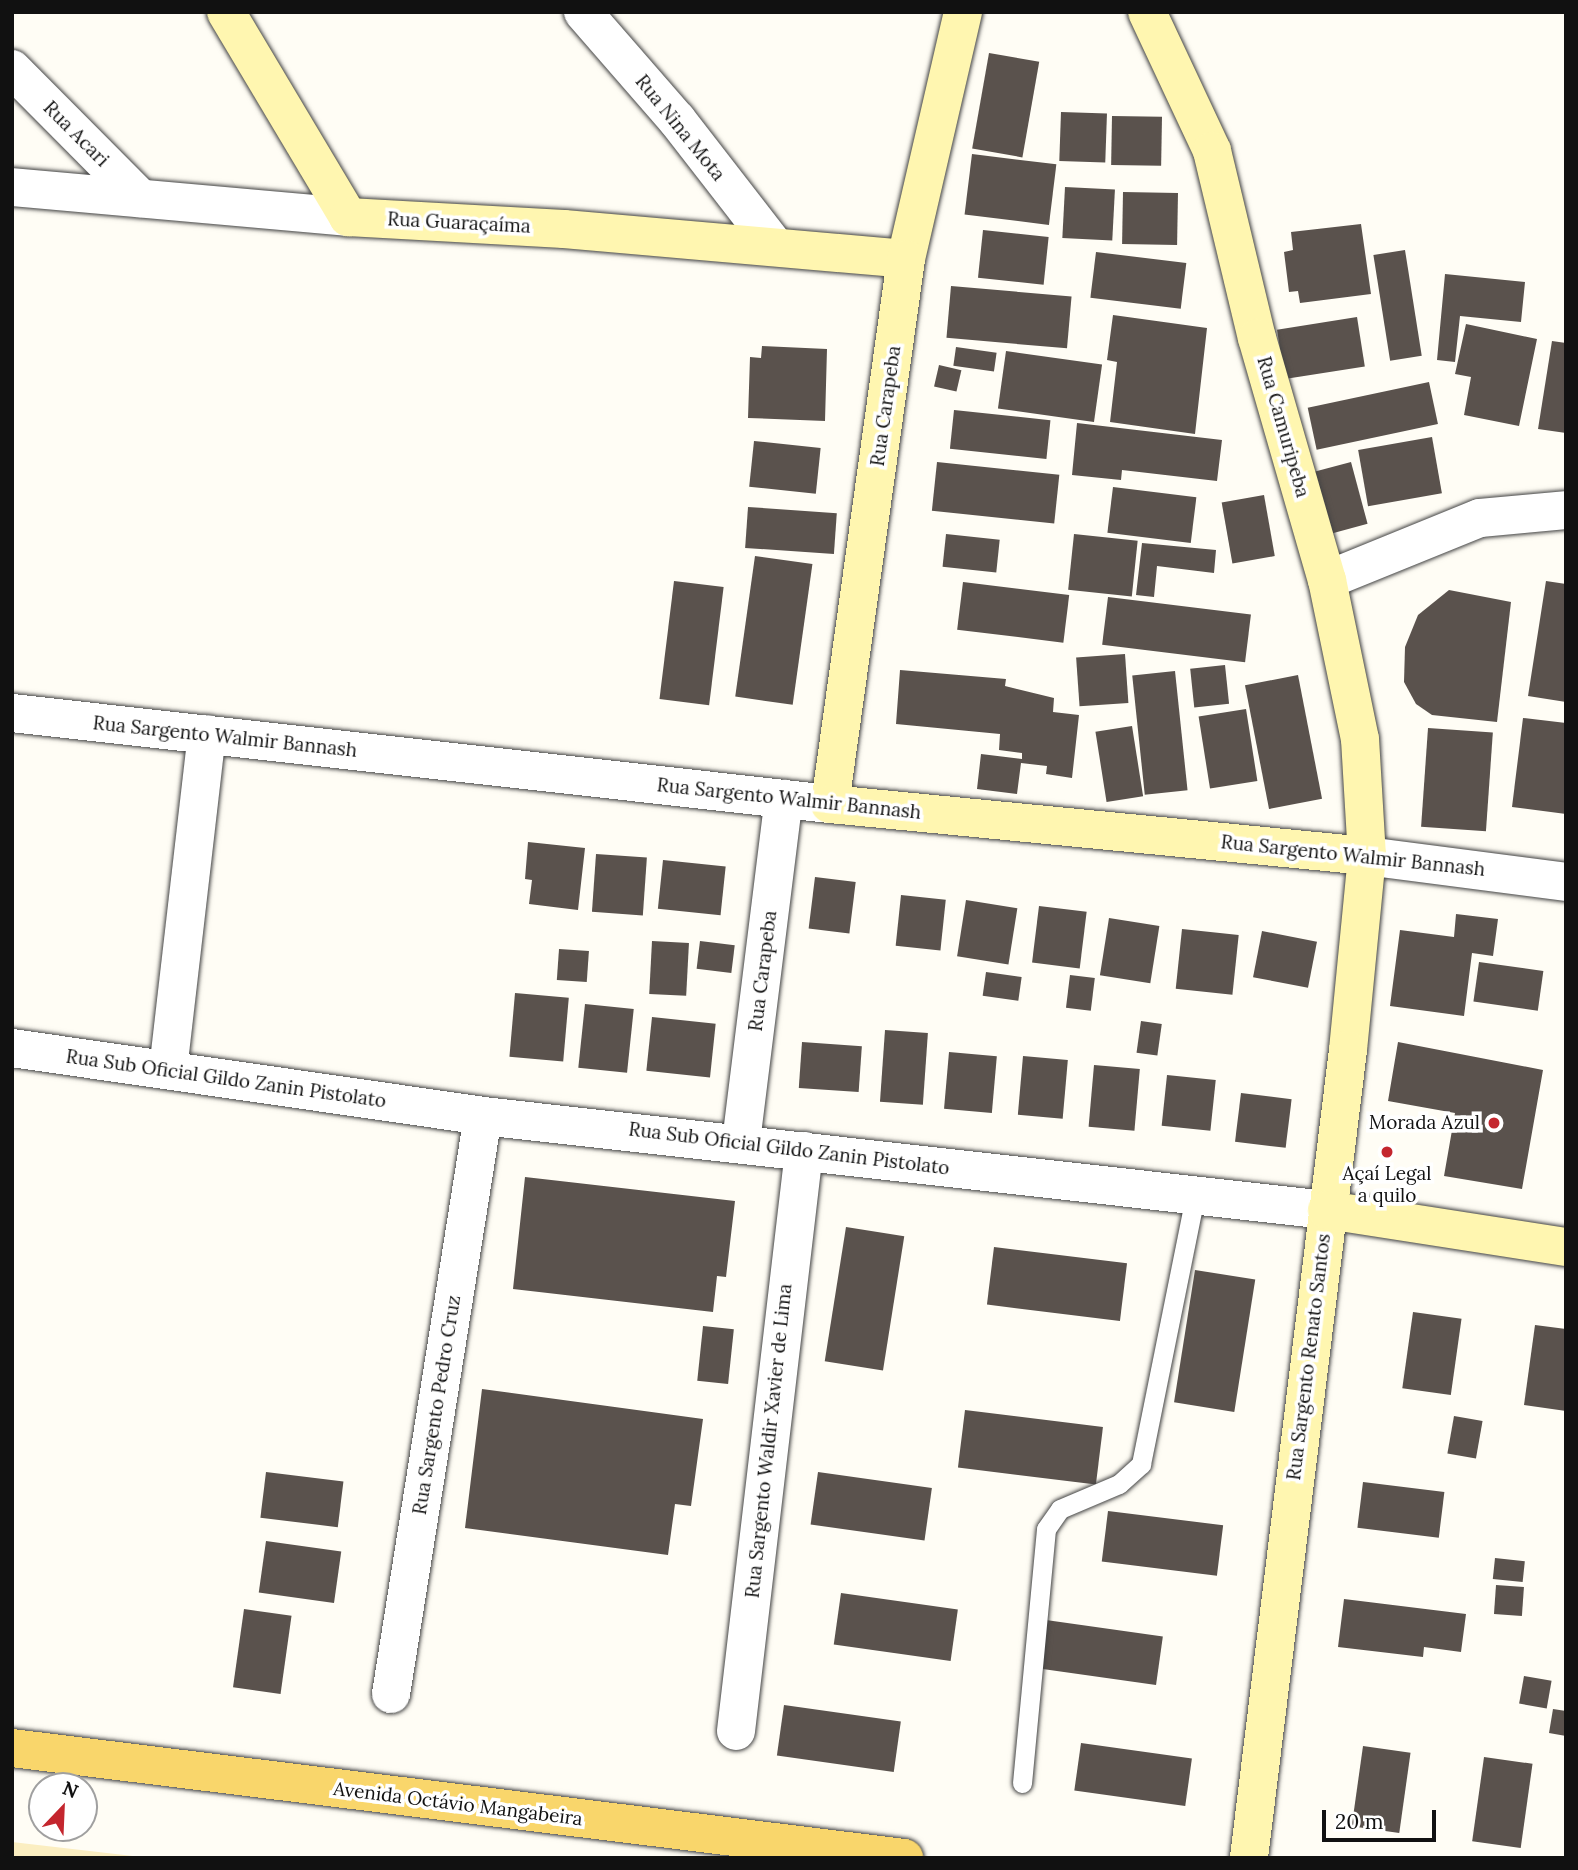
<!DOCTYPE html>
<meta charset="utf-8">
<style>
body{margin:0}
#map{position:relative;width:1578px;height:1870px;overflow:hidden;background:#fffdf5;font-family:Lora,serif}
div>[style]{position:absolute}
.sand>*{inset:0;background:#fbeec1}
.building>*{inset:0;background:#5a524d;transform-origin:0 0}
.roads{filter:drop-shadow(0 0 2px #444) drop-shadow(0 0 2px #444)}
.lane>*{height:19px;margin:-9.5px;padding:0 9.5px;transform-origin:9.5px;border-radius:9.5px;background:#fff}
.street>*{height:38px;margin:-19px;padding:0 19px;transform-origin:19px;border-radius:19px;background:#fff}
.secondary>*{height:38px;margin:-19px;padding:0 19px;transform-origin:19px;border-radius:19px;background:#fff6b0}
.primary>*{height:38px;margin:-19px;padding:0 19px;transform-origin:19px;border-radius:19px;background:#f9d66b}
.dots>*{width:19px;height:19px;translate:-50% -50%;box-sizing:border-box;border:4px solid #fff;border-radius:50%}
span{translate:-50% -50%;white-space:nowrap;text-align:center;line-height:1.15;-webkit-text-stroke:7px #fff;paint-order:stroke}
.street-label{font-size:19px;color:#111}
.poi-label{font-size:19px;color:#111}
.right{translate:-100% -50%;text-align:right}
.frame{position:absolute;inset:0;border:14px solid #111;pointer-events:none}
.north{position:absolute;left:28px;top:1772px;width:70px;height:70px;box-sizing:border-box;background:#fff;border:2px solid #a0a0a0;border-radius:50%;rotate:23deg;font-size:19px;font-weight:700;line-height:28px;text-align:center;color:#111}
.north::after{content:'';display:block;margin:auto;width:24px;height:32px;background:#c4262e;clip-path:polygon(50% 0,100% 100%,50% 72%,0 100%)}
.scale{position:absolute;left:1322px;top:1810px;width:114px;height:32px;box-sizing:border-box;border:4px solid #111;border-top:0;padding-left:9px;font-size:21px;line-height:24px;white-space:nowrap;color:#111;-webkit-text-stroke:5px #fff;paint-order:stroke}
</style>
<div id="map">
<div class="sand">
<div style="clip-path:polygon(12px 1842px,150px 1858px,12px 1858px)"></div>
</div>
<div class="building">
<div style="left:989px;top:53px;width:51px;height:97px;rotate:10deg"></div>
<div style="left:1061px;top:112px;width:46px;height:49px;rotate:2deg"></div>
<div style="left:1112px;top:116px;width:50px;height:49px;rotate:1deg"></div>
<div style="left:972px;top:154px;width:85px;height:61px;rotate:7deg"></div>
<div style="left:1065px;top:187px;width:50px;height:51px;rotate:3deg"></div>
<div style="left:1123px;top:192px;width:55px;height:52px;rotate:1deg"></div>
<div style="clip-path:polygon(1361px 224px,1371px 294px,1300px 303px,1298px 291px,1289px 292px,1284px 252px,1293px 250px,1291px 232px)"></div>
<div style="left:983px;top:230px;width:66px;height:48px;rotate:6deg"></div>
<div style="left:1405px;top:250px;width:107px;height:32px;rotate:81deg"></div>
<div style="left:1096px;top:252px;width:91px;height:46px;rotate:7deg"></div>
<div style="clip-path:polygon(1445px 274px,1525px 282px,1521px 322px,1460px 316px,1455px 362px,1437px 360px)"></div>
<div style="left:951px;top:286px;width:121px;height:52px;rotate:5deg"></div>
<div style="clip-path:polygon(1113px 315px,1207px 328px,1195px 434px,1110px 422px,1117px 362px,1107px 360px)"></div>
<div style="left:1357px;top:317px;width:50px;height:81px;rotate:81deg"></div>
<div style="clip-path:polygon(1466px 324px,1537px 339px,1519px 426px,1464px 415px,1471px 377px,1455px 374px)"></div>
<div style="clip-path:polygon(1552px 341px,1566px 343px,1566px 433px,1538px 429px)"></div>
<div style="clip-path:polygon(762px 346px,827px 349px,825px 421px,748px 418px,750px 357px,761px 358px)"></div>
<div style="left:956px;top:347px;width:41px;height:19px;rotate:8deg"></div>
<div style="left:1006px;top:351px;width:97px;height:58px;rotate:8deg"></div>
<div style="left:939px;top:365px;width:23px;height:22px;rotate:13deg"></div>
<div style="left:1429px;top:382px;width:43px;height:124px;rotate:78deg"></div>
<div style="left:954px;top:410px;width:97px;height:39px;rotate:6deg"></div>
<div style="clip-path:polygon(1077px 423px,1222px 440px,1217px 481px,1122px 470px,1121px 480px,1072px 475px)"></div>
<div style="left:1432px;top:437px;width:57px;height:75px;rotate:80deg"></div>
<div style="left:754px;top:441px;width:67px;height:46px;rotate:6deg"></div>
<div style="left:937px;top:462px;width:123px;height:49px;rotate:6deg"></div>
<div style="left:1351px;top:462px;width:64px;height:38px;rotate:75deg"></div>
<div style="left:1113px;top:487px;width:84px;height:46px;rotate:7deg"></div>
<div style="left:1264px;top:495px;width:62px;height:43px;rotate:80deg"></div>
<div style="left:748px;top:507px;width:89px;height:41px;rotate:4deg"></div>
<div style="left:946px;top:534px;width:54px;height:33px;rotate:6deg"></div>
<div style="left:1074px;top:534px;width:64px;height:56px;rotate:6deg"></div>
<div style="clip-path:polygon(1142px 543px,1216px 550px,1214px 573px,1157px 566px,1154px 597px,1136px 595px)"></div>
<div style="left:755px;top:556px;width:58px;height:142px;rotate:8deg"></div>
<div style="left:674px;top:581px;width:50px;height:119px;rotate:7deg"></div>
<div style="clip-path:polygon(1546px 581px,1566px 584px,1566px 702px,1528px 696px)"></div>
<div style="left:963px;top:582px;width:107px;height:48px;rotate:7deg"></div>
<div style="clip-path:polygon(1449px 590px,1511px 602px,1497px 722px,1432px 715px,1416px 704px,1404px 682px,1405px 647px,1418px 615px)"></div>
<div style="left:1108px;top:597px;width:144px;height:48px;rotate:7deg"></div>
<div style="left:1125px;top:654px;width:49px;height:49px;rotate:86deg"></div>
<div style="left:1225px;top:665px;width:39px;height:35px;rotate:84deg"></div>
<div style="clip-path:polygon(900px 670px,1006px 679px,1005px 686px,1054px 698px,1053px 712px,1079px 715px,1072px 778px,1046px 774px,1047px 766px,1021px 763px,1017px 794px,977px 789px,981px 754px,1022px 759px,1022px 753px,999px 750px,1000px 734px,896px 724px)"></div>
<div style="left:1175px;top:671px;width:120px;height:43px;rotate:84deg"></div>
<div style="left:1298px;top:675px;width:126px;height:54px;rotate:79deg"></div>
<div style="left:1246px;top:709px;width:73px;height:48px;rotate:81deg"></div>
<div style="clip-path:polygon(1523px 718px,1566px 723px,1566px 814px,1512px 807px)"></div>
<div style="left:1132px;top:726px;width:71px;height:37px;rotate:81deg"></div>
<div style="left:1428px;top:728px;width:65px;height:99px;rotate:4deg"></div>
<div style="clip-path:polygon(528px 842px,585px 848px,578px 910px,529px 904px,532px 880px,525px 879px)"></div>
<div style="left:596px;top:854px;width:51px;height:58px;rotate:4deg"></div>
<div style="left:663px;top:860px;width:63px;height:49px;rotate:6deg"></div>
<div style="left:815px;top:877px;width:41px;height:52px;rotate:7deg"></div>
<div style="left:901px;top:895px;width:45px;height:51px;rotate:6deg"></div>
<div style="left:966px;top:900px;width:52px;height:57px;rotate:9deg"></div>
<div style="left:1039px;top:906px;width:48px;height:57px;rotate:7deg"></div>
<div style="clip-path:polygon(1456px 914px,1498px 919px,1493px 956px,1472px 953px,1464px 1016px,1390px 1006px,1400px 930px,1454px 937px)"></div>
<div style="left:1109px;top:918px;width:51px;height:58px;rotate:9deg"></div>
<div style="left:1182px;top:929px;width:57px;height:60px;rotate:6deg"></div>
<div style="left:1262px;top:931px;width:56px;height:47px;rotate:11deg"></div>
<div style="left:652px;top:941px;width:37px;height:53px;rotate:3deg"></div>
<div style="left:700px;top:941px;width:35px;height:28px;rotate:7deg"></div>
<div style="left:559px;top:949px;width:30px;height:31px;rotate:4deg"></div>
<div style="left:1479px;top:962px;width:65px;height:40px;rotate:8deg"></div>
<div style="left:986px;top:972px;width:36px;height:24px;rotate:8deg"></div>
<div style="left:1070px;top:975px;width:25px;height:33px;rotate:7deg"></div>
<div style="left:515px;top:993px;width:54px;height:64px;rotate:5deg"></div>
<div style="left:585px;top:1004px;width:49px;height:64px;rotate:6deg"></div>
<div style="left:652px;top:1017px;width:64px;height:54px;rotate:6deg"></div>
<div style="left:1141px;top:1021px;width:21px;height:32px;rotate:8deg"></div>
<div style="left:885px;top:1030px;width:43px;height:72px;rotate:4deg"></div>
<div style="left:802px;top:1042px;width:60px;height:46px;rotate:4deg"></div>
<div style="clip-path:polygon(1398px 1042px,1543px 1070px,1522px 1189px,1444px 1176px,1455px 1113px,1388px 1101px)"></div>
<div style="left:949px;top:1052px;width:48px;height:57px;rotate:5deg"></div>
<div style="left:1023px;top:1056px;width:45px;height:59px;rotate:5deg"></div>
<div style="left:1094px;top:1065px;width:46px;height:62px;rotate:5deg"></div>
<div style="left:1167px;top:1075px;width:49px;height:51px;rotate:6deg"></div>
<div style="left:1241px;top:1093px;width:51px;height:49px;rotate:7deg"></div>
<div style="clip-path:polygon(525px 1177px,735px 1201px,726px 1277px,717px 1276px,713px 1312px,513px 1289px)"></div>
<div style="left:846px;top:1227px;width:59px;height:136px;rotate:9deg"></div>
<div style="left:994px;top:1247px;width:134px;height:58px;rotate:7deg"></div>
<div style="left:1195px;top:1270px;width:61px;height:134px;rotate:9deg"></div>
<div style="left:1413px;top:1312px;width:49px;height:77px;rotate:8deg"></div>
<div style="clip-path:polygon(1535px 1325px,1566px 1329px,1566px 1411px,1524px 1405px)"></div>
<div style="left:703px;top:1326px;width:31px;height:55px;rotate:6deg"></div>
<div style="clip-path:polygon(482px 1389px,703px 1419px,691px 1506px,675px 1504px,668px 1555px,465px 1528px)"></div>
<div style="left:965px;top:1410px;width:139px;height:58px;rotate:7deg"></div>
<div style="left:1454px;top:1416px;width:29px;height:38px;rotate:10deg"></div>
<div style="left:266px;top:1472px;width:78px;height:46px;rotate:7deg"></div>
<div style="left:818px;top:1472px;width:115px;height:53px;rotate:8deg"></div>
<div style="left:1363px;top:1482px;width:82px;height:46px;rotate:7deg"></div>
<div style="left:1108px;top:1511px;width:116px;height:51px;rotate:7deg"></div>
<div style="left:266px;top:1541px;width:76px;height:52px;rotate:8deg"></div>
<div style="left:1495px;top:1558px;width:30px;height:21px;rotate:6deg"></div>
<div style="left:1496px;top:1585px;width:28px;height:29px;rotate:4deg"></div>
<div style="left:841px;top:1593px;width:118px;height:52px;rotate:8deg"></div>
<div style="clip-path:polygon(1344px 1599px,1466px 1614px,1461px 1652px,1424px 1647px,1423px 1657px,1338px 1647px)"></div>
<div style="left:244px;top:1609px;width:48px;height:79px;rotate:8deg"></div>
<div style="left:1046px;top:1620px;width:118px;height:49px;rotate:8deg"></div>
<div style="left:1524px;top:1676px;width:28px;height:28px;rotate:10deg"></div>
<div style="left:784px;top:1705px;width:118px;height:51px;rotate:8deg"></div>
<div style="clip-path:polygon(1553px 1709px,1566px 1711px,1566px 1736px,1549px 1733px)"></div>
<div style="left:1081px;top:1743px;width:112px;height:48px;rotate:8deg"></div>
<div style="left:1363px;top:1746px;width:48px;height:81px;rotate:8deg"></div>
<div style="left:1484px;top:1757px;width:49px;height:85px;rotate:8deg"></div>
</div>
<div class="roads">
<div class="lane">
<div style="left:1022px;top:1783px;width:255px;rotate:-84.6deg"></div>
<div style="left:1046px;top:1529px;width:24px;rotate:-55deg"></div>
<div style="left:1060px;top:1509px;width:64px;rotate:-23deg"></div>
<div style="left:1119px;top:1484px;width:30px;rotate:-42deg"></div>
<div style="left:1141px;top:1464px;width:274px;rotate:-78.6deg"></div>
</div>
<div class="street">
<div style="left:583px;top:12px;width:143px;rotate:49deg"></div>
<div style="left:677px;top:120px;width:158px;rotate:52.2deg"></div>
<div style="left:12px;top:69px;width:182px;rotate:45.2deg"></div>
<div style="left:12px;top:187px;width:337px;rotate:5.1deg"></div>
<div style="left:1327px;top:580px;width:165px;rotate:-22.1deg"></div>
<div style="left:1480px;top:518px;width:86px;rotate:-5.3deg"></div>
<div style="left:12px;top:713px;width:823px;rotate:6.35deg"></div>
<div style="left:1367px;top:856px;width:201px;rotate:7.4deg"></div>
<div style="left:12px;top:1048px;width:476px;rotate:8.2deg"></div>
<div style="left:483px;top:1116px;width:849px;rotate:6.36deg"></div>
<div style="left:168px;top:1070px;width:338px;rotate:-83.4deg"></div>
<div style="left:741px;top:1142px;width:346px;rotate:-82.9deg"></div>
<div style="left:391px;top:1694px;width:585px;rotate:-80.96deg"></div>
<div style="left:736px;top:1731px;width:584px;rotate:-83.31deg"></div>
</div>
<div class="secondary">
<div style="left:226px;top:12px;width:239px;rotate:59.2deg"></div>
<div style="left:348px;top:217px;width:216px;rotate:3.2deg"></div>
<div style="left:564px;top:229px;width:343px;rotate:5deg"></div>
<div style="left:963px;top:12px;width:253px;rotate:103deg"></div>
<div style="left:906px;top:259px;width:550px;rotate:97.94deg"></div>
<div style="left:830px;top:804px;width:540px;rotate:5.53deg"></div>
<div style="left:1147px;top:12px;width:153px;rotate:64.9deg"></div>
<div style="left:1212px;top:151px;width:192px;rotate:76.5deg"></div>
<div style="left:1257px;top:338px;width:252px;rotate:73.9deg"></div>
<div style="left:1327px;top:580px;width:162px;rotate:78.3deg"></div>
<div style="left:1360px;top:739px;width:117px;rotate:86.6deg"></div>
<div style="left:1367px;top:856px;width:195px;rotate:95.6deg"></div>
<div style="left:1348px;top:1050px;width:814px;rotate:96.99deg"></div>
<div style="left:1327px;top:1210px;width:242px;rotate:8.8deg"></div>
</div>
<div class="primary">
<div style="left:12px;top:1748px;width:899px;rotate:7.03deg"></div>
</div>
</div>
<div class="dots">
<div style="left:1494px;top:1123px;background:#c4262e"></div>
<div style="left:1387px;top:1152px;background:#c4262e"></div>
</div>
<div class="street-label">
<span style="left:680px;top:128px;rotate:51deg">Rua Nina Mota</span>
<span style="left:76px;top:134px;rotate:45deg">Rua Acari</span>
<span style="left:459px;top:223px;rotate:3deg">Rua Guaraçaíma</span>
<span style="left:886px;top:406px;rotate:-82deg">Rua Carapeba</span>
<span style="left:1283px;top:427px;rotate:74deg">Rua Camuripeba</span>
<span style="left:225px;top:737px;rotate:6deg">Rua Sargento Walmir Bannash</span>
<span style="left:789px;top:799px;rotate:6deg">Rua Sargento Walmir Bannash</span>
<span style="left:1353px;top:856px;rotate:6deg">Rua Sargento Walmir Bannash</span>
<span style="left:763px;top:971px;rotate:-83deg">Rua Carapeba</span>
<span style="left:226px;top:1079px;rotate:8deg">Rua Sub Oficial Gildo Zanin Pistolato</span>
<span style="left:789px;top:1149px;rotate:7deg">Rua Sub Oficial Gildo Zanin Pistolato</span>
<span style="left:1309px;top:1357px;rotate:-83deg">Rua Sargento Renato Santos</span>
<span style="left:437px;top:1405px;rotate:-81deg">Rua Sargento Pedro Cruz</span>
<span style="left:769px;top:1441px;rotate:-84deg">Rua Sargento Waldir Xavier de Lima</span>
<span style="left:458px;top:1804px;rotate:7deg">Avenida Octávio Mangabeira</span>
</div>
<div class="poi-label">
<span class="right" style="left:1480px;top:1123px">Morada Azul</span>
<span style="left:1387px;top:1185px">Açaí Legal<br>a quilo</span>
</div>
<div class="frame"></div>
<div class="north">N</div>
<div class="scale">20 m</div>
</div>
